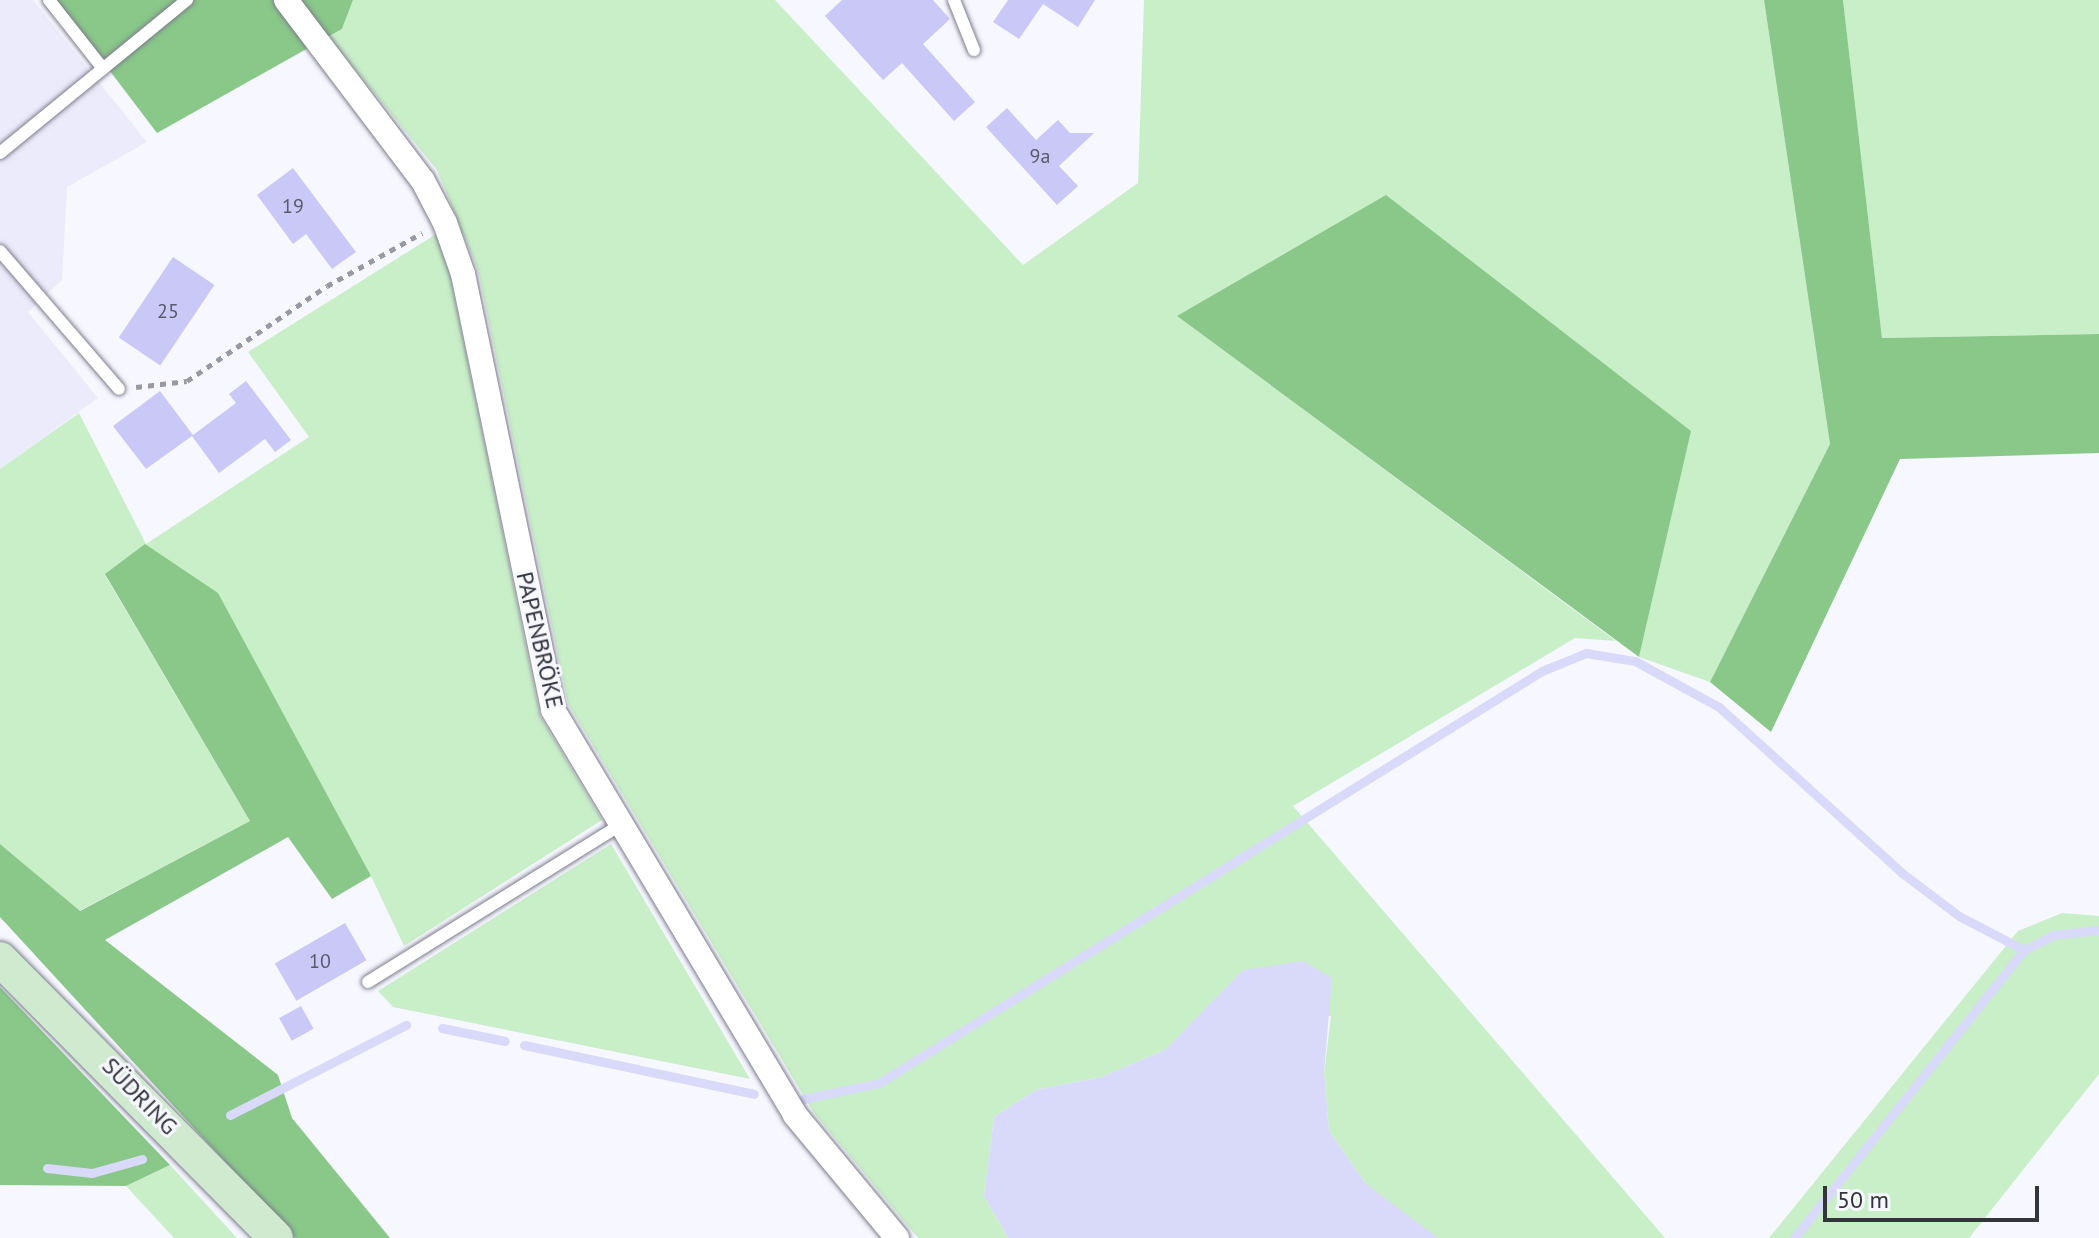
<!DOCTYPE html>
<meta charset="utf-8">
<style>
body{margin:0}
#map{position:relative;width:2099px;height:1238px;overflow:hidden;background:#f7f7ff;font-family:"PT Sans",sans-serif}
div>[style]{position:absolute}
.built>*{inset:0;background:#ebebfb}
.green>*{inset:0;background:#c9efc8}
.forest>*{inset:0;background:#89c889}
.water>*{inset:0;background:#d9d9f9}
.stream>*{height:9px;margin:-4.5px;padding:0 4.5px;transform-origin:4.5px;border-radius:4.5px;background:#d9d9f9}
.building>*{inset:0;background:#c9c8f7;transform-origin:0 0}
.path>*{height:5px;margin-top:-2.5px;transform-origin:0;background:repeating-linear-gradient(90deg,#9999a1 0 6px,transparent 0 12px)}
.roads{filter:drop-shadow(0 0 2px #7d7d8d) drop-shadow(0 0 2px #7d7d8d)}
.service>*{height:12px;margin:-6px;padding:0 6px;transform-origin:6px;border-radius:6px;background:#fff}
.minor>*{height:24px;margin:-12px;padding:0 12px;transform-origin:12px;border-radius:12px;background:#fff}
.secondary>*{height:34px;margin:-17px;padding:0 17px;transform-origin:17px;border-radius:17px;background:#d0ead0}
span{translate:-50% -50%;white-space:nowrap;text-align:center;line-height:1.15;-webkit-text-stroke:6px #f7f7ff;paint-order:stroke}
.number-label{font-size:20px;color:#59596a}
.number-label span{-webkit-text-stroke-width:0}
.street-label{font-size:24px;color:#34343b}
.scale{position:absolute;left:1823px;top:1186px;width:216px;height:36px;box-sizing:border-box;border:4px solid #34343b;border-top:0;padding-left:10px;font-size:24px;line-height:28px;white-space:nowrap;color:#34343b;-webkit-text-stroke:6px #f7f7ff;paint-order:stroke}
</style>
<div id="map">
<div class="built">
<div style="clip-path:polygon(0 0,33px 0,147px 142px,67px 187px,62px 280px,28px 312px,98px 398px,0 469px)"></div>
</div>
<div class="green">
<div style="clip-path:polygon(353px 0,775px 0,1023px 265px,1138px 183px,1144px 0,1764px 0,1830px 444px,1710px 682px,1639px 657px,1690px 431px,1177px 316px,1616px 641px,1575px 638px,1293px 806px,1665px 1238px,1438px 1238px,1409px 1220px,1366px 1184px,1329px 1131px,1324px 1073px,1331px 1016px,1203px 1017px,1165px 1050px,1102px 1077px,1036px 1090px,994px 1117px,984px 1196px,1008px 1238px,918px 1238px,814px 1113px,568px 704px,478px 270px,437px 170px,329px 37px,342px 29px)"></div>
<div style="clip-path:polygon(1843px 0,2099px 0,2099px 334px,1882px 338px)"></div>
<div style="clip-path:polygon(441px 231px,540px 716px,602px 820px,404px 946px,371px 876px,105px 575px,250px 821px,79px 911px,0 844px,0 469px,79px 413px,146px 544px,309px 437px,248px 352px)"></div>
<div style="clip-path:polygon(611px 844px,750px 1079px,393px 1007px,378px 991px)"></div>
<div style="clip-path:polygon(2062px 913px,2099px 916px,2099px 1074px,1969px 1238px,1769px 1238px,2018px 931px)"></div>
<div style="clip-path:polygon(170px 1165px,237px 1238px,174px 1238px,126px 1186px)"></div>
</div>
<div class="forest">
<div style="clip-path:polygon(56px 0,353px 0,342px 29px,157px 133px)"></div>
<div style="clip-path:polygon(1764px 0,1843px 0,1882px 338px,2099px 334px,2099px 453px,1900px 459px,1771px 732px,1710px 682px,1830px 444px)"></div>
<div style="clip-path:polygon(1386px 195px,1691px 431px,1639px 657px,1177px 316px)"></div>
<div style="clip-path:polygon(145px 544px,218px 593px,371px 876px,332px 899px,288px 837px,105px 940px,278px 1075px,292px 1118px,390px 1238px,295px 1238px,0 917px,0 844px,80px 911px,250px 821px,105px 574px)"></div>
<div style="clip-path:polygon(0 987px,170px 1165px,126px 1186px,0 1185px)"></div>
</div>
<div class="water">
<div style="clip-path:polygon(1303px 961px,1332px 978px,1324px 1073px,1329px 1131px,1366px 1184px,1438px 1238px,1008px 1238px,984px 1196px,994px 1117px,1036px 1090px,1102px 1077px,1165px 1050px,1243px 970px)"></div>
</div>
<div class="stream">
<div style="left:442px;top:1028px;width:64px;rotate:11.7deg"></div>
<div style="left:524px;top:1045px;width:235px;rotate:12deg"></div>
<div style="left:803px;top:1099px;width:78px;rotate:-11.9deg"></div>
<div style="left:879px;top:1083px;width:781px;rotate:-31.86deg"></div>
<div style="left:1542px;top:671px;width:48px;rotate:-22.2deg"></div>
<div style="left:1586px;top:653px;width:50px;rotate:9.3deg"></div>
<div style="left:1635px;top:661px;width:96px;rotate:28.7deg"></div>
<div style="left:1719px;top:707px;width:247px;rotate:42.2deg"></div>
<div style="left:1902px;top:873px;width:71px;rotate:37deg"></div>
<div style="left:1959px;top:916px;width:73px;rotate:27.6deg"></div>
<div style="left:230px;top:1115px;width:198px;rotate:-27.1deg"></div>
<div style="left:47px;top:1168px;width:45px;rotate:6.3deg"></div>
<div style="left:92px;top:1173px;width:52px;rotate:-15.6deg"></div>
<div style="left:1794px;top:1238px;width:369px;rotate:-51.4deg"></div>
<div style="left:2024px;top:950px;width:33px;rotate:-27deg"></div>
<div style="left:2053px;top:935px;width:46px;rotate:-6.2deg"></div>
</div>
<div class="building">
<div style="clip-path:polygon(842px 0,933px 0,950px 19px,923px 44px,975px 102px,954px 121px,902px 63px,883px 80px,825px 16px)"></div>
<div style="clip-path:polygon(1008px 0,1095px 0,1078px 27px,1043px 4px,1019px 39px,993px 22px)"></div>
<div style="clip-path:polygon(1007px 108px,1036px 140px,1058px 120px,1070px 133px,1094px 133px,1059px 166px,1078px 186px,1057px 205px,986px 127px)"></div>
<div style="clip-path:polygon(293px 168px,356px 252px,332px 269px,306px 234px,293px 244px,257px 195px)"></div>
<div style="left:173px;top:257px;width:50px;height:97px;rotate:34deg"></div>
<div style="clip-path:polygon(246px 381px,291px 440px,275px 452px,265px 439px,219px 473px,192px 436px,146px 469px,113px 426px,160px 391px,193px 435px,236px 403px,229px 394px)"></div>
<div style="left:345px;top:923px;width:43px;height:81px;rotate:60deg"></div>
<div style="left:301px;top:1006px;width:26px;height:25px;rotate:61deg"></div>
</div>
<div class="path">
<div style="left:136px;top:387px;width:51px;rotate:-6.7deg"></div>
<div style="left:187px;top:381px;width:169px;rotate:-34.2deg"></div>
<div style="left:327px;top:286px;width:109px;rotate:-29.2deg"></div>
</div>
<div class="roads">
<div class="service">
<div style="left:49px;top:0;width:84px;rotate:51.8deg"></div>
<div style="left:954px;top:0;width:54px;rotate:68.2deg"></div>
<div style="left:0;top:153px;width:242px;rotate:-39.3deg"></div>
<div style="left:0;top:251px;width:182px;rotate:49.2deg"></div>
<div style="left:368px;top:982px;width:297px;rotate:-31.9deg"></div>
</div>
<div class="minor">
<div style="left:286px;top:0;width:227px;rotate:52.9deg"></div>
<div style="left:423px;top:181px;width:47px;rotate:62.4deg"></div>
<div style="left:445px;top:223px;width:54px;rotate:70.6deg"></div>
<div style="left:463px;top:274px;width:445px;rotate:78.3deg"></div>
<div style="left:553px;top:710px;width:472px;rotate:59.1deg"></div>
<div style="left:795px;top:1115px;width:160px;rotate:50.3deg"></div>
</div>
<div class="secondary">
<div style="left:0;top:959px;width:392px;rotate:45.3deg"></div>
</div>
</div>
<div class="number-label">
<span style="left:1040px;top:156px">9a</span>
<span style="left:293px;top:206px">19</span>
<span style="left:168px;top:311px">25</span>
<span style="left:320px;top:961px">10</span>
</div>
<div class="street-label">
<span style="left:540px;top:640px;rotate:77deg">PAPENBRÖKE</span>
<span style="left:140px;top:1096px;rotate:46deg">SÜDRING</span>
</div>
<div class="scale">50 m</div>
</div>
